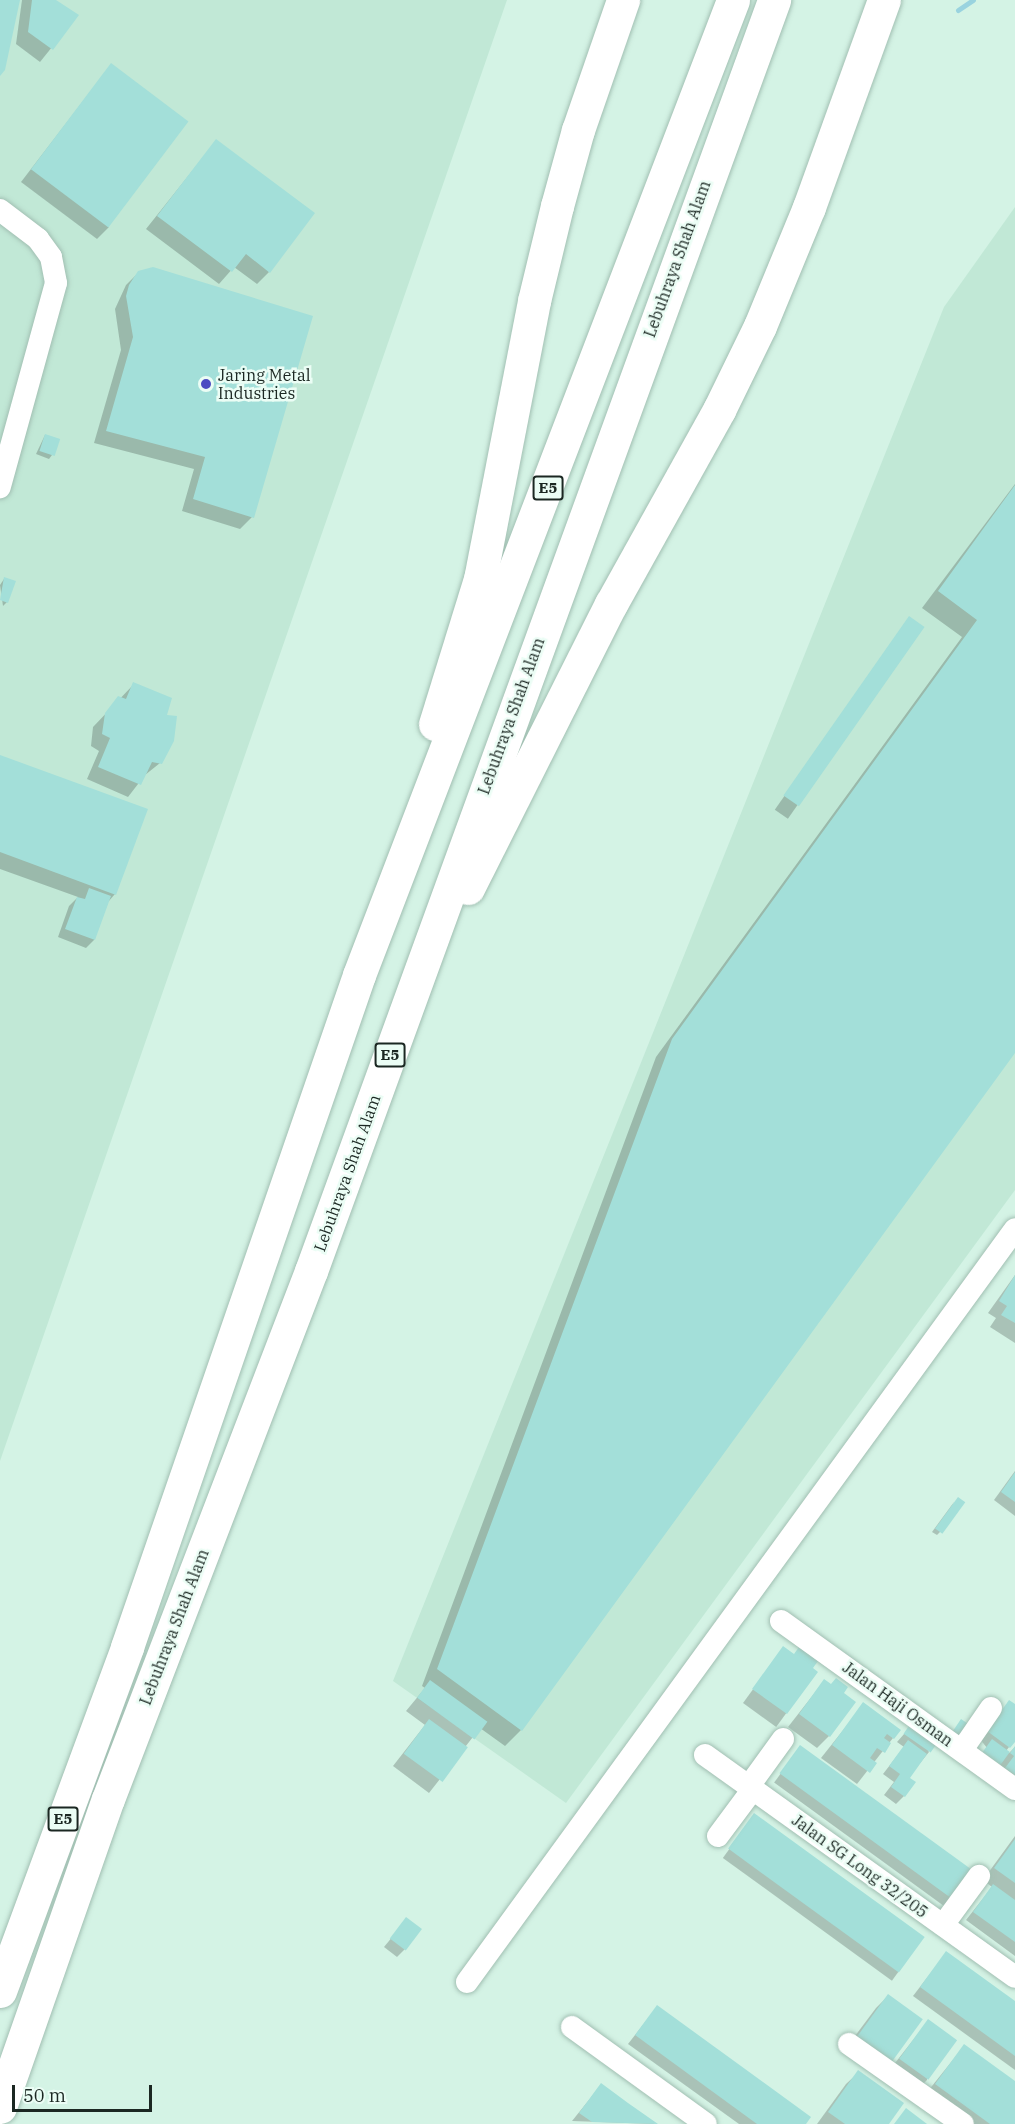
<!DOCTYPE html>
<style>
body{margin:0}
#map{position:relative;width:1015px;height:2124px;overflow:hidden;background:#d4f3e5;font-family:"IBM Plex Serif",serif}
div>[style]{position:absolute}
.built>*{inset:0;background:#c1e8d6}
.shadow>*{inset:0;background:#0003;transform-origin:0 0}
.stream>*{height:5px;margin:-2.5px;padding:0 2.5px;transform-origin:2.5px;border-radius:2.5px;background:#99d3df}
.building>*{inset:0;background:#a3dfd9;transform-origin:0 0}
.roads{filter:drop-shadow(0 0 2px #a1bfb2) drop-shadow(0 0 2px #a1bfb2)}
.minor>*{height:22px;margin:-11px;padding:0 11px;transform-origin:11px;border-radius:11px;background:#fff}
.highway>*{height:33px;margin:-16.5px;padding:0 16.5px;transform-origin:16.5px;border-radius:16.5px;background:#fff}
.dots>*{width:16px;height:16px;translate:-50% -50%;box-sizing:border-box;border:3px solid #ebfdf5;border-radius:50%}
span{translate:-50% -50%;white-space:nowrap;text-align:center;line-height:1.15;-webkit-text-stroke:5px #ebfdf5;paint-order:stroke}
.shield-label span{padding:2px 4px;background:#ebfdf5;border:2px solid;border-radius:4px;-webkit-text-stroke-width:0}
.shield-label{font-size:15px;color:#1b2722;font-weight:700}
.street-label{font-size:16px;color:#1b2722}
.poi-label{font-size:16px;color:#1b2722}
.left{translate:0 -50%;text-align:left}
.scale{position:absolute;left:12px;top:2085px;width:140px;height:27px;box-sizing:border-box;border:3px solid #1b2722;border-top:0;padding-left:8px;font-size:18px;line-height:21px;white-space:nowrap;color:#1b2722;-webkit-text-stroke:4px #ebfdf5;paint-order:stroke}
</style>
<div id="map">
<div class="built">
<div style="clip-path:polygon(0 0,507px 0,0 1461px)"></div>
<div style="clip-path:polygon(1015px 207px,1015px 1190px,566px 1803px,393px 1681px,944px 307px)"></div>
</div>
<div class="shadow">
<div style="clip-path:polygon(22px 0,54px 0,77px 16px,40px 62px,16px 44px)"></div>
<div style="clip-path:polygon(111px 65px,109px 227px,97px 239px,21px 182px)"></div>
<div style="clip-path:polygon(216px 141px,269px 272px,257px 284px,234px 267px,219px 284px,146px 229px)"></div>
<div style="clip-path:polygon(138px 273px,252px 517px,240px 529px,182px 511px,194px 469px,94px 443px,121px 350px,115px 309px,126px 285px)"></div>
<div style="clip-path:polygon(45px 435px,52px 455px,49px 459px,36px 454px)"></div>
<div style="clip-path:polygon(1015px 484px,1015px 1050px,521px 1730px,505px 1746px,480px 1728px,429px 1793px,393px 1766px,425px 1725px,406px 1711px,425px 1688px,422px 1686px,656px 1057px,962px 637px,922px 608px)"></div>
<div style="clip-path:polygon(4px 579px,7px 602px,3px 606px,0 585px)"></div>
<div style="left:909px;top:618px;width:16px;height:234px;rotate:35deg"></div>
<div style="clip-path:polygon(134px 684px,165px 716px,160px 763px,145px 775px,128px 797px,87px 779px,99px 751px,91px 746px,93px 727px)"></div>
<div style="clip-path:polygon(0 756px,115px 894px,108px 902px,94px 940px,86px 948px,58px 937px,69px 906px,78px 897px,0 869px)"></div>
<div style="clip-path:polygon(1015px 1275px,1015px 1343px,990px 1327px,996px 1318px,988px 1313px)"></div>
<div style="clip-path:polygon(1015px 1471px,1015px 1516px,994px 1500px)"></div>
<div style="clip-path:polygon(954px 1502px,940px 1532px,937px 1535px,932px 1532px)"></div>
<div style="left:783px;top:1648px;width:41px;height:68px;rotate:36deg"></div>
<div style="clip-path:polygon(824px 1681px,842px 1694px,829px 1736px,817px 1748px,788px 1727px)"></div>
<div style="clip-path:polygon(1009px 1702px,1015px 1706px,1015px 1739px,1006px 1751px,1009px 1753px,1015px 1747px,1015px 1784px,980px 1739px)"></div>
<div style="clip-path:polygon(864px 1704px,893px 1738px,857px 1784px,821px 1758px)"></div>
<div style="clip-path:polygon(912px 1725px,929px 1752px,908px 1778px,904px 1796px,896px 1804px,884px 1795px,894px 1782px,883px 1774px,904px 1747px,897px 1742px)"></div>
<div style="left:800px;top:1747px;width:212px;height:44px;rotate:36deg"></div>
<div style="left:754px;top:1815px;width:209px;height:53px;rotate:36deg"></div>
<div style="clip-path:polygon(1015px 1836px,1015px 1956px,966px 1920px,992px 1887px,983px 1880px)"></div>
<div style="clip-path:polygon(407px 1919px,405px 1949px,397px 1957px,384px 1947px)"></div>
<div style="clip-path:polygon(946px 1953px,1015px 2002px,1015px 2070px,913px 1996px)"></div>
<div style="clip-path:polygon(888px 1996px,921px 2020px,843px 2052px,876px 2008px)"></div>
<div style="clip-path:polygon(657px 2007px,804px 2124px,739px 2124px,628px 2044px)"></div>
<div style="clip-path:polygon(928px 2021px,927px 2080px,915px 2092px,888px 2072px)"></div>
<div style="clip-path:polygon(964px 2046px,1015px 2083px,1015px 2124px,952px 2124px,920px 2101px)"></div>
<div style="clip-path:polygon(859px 2072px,887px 2124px,817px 2124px,846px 2084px)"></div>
<div style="clip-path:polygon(601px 2085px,655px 2124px,572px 2121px)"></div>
</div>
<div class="stream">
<div style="left:958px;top:10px;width:18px;rotate:-34deg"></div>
</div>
<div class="building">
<div style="clip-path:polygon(0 0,20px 0,5px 70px,0 76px)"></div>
<div style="clip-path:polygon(32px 0,56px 0,79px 15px,53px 50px,28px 32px)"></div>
<div style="left:111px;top:63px;width:97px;height:133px;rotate:37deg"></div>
<div style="clip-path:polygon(216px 139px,315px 213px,270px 273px,246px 254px,232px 272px,157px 216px)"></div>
<div style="clip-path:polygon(153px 267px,313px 316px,254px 518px,193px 499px,205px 457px,106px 431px,133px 337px,126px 296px,129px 285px,138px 271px)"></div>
<div style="left:45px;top:434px;width:16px;height:18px;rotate:18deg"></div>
<div style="clip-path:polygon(1015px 485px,1015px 1053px,522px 1731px,437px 1669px,672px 1039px,977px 620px,938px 591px)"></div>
<div style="clip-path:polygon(4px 577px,16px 581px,8px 603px,0 600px)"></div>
<div style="left:909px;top:616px;width:19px;height:219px;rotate:35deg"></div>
<div style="clip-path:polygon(133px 682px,172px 698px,167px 715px,177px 716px,174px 741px,162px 764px,152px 762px,141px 785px,98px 767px,110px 738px,102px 734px,105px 713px,118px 696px,126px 699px)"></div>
<div style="clip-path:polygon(0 755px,148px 809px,116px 895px,0 852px)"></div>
<div style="clip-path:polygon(89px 888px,111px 896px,95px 940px,65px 929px,77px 897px,85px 899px)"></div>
<div style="clip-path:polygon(1015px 1275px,1015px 1323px,1001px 1315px,1007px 1306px,999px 1301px)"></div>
<div style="clip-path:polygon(1015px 1472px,1015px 1502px,1001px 1492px)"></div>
<div style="left:958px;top:1497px;width:9px;height:39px;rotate:36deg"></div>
<div style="clip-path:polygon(783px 1646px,794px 1654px,799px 1647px,818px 1661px,813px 1668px,818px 1672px,787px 1714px,752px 1689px)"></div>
<div style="clip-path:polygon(836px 1678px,848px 1687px,844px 1693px,856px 1702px,830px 1737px,799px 1714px,824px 1679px,831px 1684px)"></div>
<div style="left:430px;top:1680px;width:71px;height:22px;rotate:36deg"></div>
<div style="clip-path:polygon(1009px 1700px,1015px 1704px,1015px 1742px,1010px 1748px,987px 1731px)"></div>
<div style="clip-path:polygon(863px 1702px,901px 1730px,894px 1739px,887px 1734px,884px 1738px,891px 1743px,885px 1753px,877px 1748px,870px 1758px,877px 1763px,870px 1773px,832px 1745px)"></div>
<div style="left:429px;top:1719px;width:48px;height:43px;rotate:36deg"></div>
<div style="left:961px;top:1719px;width:11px;height:19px;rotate:34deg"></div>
<div style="left:911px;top:1723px;width:33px;height:13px;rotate:35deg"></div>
<div style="left:992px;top:1739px;width:22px;height:16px;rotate:36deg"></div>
<div style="clip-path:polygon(908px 1740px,927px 1754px,910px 1778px,916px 1782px,905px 1797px,891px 1787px,900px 1774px,889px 1766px)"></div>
<div style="left:800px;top:1745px;width:215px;height:35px;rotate:36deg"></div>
<div style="clip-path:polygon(1015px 1746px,1015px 1775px,1005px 1768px,1014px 1756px,1010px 1753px)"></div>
<div style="left:754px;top:1813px;width:211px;height:44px;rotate:36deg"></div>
<div style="clip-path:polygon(1015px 1839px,1015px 1883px,994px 1868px)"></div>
<div style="clip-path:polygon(993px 1884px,1015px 1900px,1015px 1942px,973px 1912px)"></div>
<div style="left:406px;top:1917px;width:20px;height:27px;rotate:37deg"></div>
<div style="clip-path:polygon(946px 1951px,1015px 2001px,1015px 2056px,920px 1987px)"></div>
<div style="left:888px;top:1994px;width:43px;height:56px;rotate:36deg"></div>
<div style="clip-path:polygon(657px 2005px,811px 2117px,806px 2124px,757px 2124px,635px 2035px)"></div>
<div style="left:928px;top:2019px;width:36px;height:49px;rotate:36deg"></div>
<div style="clip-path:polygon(964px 2044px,1015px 2081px,1015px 2124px,990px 2124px,935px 2084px)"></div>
<div style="clip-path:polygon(858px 2070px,904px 2103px,889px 2124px,845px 2124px,828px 2112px)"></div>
<div style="clip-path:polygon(601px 2083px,628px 2103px,658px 2124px,592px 2122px,579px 2113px)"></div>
<div style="clip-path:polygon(906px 2108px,927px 2124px,894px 2124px)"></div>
</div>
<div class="roads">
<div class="minor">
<div style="left:0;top:210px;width:48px;rotate:37.3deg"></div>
<div style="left:38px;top:239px;width:22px;rotate:54deg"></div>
<div style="left:51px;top:257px;width:26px;rotate:79deg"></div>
<div style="left:56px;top:283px;width:212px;rotate:105.4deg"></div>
<div style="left:781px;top:1621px;width:288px;rotate:35.7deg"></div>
<div style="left:962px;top:1750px;width:51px;rotate:-55.4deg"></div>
<div style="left:705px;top:1755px;width:381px;rotate:35.6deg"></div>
<div style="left:749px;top:1786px;width:58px;rotate:-54.1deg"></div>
<div style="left:718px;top:1836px;width:59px;rotate:-53.3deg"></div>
<div style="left:943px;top:1925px;width:61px;rotate:-53.7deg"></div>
<div style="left:467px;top:1982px;width:931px;rotate:-53.95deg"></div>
<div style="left:572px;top:2027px;width:165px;rotate:35.9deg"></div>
<div style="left:849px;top:2044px;width:139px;rotate:35.1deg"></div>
</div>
<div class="highway">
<div style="left:435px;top:724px;width:152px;rotate:-72.8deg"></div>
<div style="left:480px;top:579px;width:283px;rotate:-79deg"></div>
<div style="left:534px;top:301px;width:98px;rotate:-76.4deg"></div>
<div style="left:557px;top:206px;width:79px;rotate:-74.6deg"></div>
<div style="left:578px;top:130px;width:138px;rotate:-70.9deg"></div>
<div style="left:468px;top:888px;width:318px;rotate:-63.3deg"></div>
<div style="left:611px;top:604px;width:222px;rotate:-60.9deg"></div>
<div style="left:719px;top:410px;width:93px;rotate:-64deg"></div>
<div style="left:760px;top:326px;width:129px;rotate:-67.6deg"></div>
<div style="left:809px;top:207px;width:220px;rotate:-70.1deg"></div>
<div style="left:0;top:1991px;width:367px;rotate:-69.7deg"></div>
<div style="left:127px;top:1647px;width:711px;rotate:-70.95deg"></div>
<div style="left:359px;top:975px;width:1044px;rotate:-69.01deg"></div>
<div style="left:0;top:2107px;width:326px;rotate:-70.7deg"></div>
<div style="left:108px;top:1799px;width:566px;rotate:-68.97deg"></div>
<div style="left:311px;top:1271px;width:1353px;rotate:-69.98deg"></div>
</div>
</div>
<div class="dots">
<div style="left:206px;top:384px;background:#4c4cc2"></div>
</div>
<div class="shield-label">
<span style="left:548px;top:488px">E5</span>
<span style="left:390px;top:1055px">E5</span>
<span style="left:63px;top:1819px">E5</span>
</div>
<div class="street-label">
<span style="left:677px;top:259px;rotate:-70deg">Lebuhraya Shah Alam</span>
<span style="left:511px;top:716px;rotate:-70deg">Lebuhraya Shah Alam</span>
<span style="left:347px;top:1173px;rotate:-70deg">Lebuhraya Shah Alam</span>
<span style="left:174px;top:1627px;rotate:-69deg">Lebuhraya Shah Alam</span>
<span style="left:898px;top:1704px;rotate:36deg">Jalan Haji Osman</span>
<span style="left:860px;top:1866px;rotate:36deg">Jalan SG Long 32/205</span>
</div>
<div class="poi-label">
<span class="left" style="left:218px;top:384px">Jaring Metal<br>Industries</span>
</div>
<div class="scale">50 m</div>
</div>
